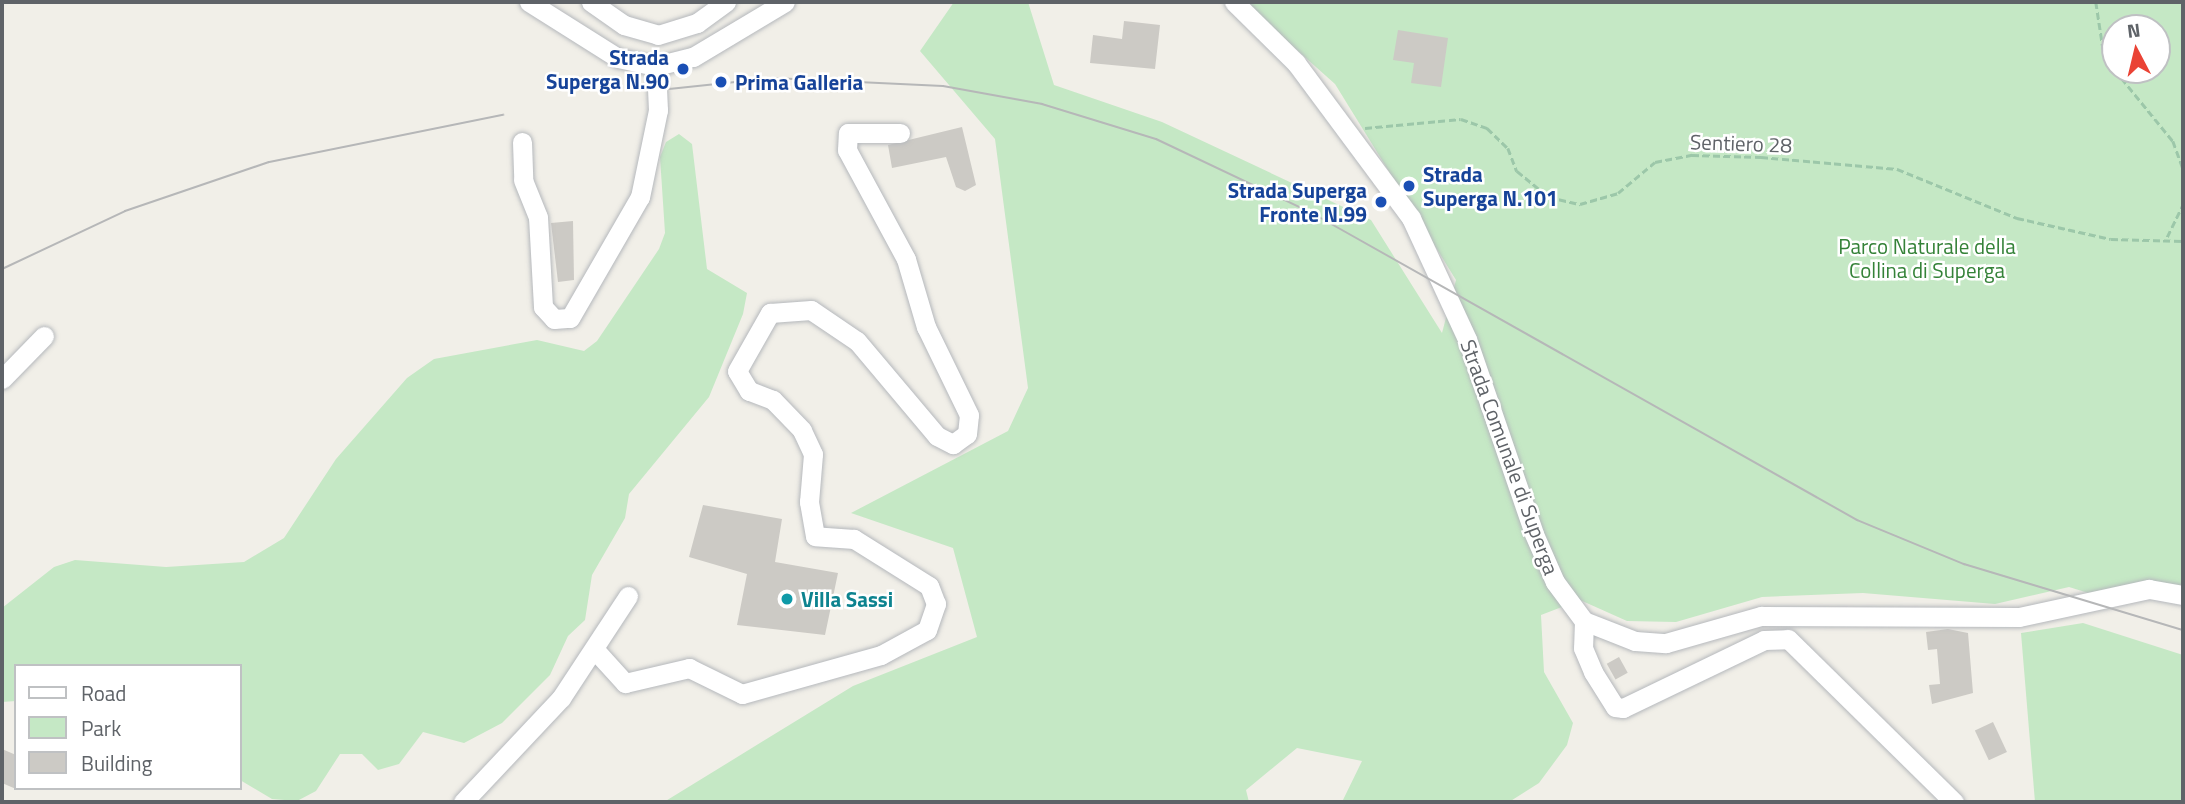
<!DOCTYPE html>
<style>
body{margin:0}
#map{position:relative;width:2185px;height:804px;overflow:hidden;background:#f1efe8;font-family:"Titillium Web",sans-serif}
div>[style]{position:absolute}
.green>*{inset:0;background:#c5e8c5}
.building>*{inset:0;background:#cccac5;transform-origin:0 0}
.path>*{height:2.5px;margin-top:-1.25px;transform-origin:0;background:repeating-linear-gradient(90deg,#9cc7a9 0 7px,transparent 0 10.5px)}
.roads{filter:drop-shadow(0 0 2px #b5b8bc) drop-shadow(0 0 2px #b5b8bc)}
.minor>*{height:19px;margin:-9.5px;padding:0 9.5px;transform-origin:9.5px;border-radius:9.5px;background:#fff}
.tram>*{height:2px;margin:-1px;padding:0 1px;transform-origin:1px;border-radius:1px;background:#b6b7b8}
.dots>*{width:19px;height:19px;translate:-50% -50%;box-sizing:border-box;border:4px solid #fff;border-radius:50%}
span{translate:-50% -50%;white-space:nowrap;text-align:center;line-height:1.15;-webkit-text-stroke:5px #fff;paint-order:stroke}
.transit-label{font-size:21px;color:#164399;font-weight:700}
.right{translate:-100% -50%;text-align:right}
.left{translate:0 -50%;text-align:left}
.street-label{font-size:21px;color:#5f6368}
.park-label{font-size:21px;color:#348238}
.culture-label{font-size:21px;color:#0d838f;font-weight:700}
.frame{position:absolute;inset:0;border:4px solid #5f6368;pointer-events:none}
.legend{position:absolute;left:14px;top:664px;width:228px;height:126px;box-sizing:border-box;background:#fff;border:2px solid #bfc1c3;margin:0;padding:9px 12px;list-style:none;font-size:21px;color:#5f6368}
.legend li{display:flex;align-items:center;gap:14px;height:35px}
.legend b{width:35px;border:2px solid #bfc1c3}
.north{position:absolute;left:2101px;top:14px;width:70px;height:70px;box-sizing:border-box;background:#fff;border:2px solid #bfc1c3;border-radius:50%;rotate:353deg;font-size:19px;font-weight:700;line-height:28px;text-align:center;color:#5f6368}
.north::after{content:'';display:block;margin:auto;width:24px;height:32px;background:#ea4335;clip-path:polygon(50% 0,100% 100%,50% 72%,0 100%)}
</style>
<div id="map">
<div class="green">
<div style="clip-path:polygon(evenodd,954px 2px,1028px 2px,1054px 85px,1162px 122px,1371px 220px,1442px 333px,1456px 280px,1335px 84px,1243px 2px,2183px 2px,2183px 587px,2098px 596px,2069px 587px,1995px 604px,1863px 593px,1762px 597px,1676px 622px,1627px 621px,1580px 600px,1541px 615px,1544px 672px,1573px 723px,1567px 745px,1539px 783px,1509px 802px,1342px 802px,1362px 761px,1297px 748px,1246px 790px,1249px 802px,664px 802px,853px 686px,977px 637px,953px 548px,851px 513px,1008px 431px,1028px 388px,995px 139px,920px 51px,954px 2px,2115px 28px,2157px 28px,2157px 70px,2115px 70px,2115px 28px)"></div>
<div style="clip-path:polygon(679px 134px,692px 144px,707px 269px,747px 293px,743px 314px,709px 397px,629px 494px,625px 518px,592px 575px,585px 620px,568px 636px,550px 675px,502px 723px,464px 743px,423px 732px,399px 764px,378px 770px,362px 754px,340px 754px,316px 791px,297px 801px,272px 799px,240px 780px,240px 666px,16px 666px,16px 701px,2px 702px,2px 608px,54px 567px,75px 560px,166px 567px,244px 562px,284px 538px,336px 459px,407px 378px,434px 359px,537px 340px,584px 351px,597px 341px,659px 249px,665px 233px,660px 157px,666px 142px)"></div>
<div style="clip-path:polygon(2083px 623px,2183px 655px,2183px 802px,2035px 802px,2021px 633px)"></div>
</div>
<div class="building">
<div style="clip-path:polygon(1124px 21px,1160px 25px,1155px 69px,1090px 63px,1093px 35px,1122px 39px)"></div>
<div style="clip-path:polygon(1398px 30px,1448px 38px,1441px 87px,1411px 83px,1414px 63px,1393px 60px)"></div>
<div style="clip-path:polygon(962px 127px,976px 185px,965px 191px,956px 187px,946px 157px,892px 168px,888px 145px)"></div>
<div style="clip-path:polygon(573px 221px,574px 280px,558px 282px,551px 223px)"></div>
<div style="clip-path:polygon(703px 505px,782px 519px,775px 562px,838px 573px,825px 635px,737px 625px,747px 574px,689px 557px)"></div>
<div style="clip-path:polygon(1948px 629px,1968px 633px,1973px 693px,1932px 704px,1929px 685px,1940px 684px,1937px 649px,1928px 650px,1926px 632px)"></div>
<div style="left:1619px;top:657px;width:18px;height:14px;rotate:61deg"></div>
<div style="left:1993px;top:722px;width:33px;height:20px;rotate:65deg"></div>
<div style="clip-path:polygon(2px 749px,16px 755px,16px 789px,2px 783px)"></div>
</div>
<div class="path">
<div style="left:2096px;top:2px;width:47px;rotate:81.3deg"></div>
<div style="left:2103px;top:48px;width:25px;rotate:61deg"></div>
<div style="left:2115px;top:70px;width:92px;rotate:50.8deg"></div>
<div style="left:2173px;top:141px;width:29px;rotate:70deg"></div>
<div style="left:1365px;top:128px;width:96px;rotate:-5.4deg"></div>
<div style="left:1461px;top:119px;width:28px;rotate:19deg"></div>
<div style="left:1487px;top:128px;width:29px;rotate:44deg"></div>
<div style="left:1508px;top:148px;width:25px;rotate:69deg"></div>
<div style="left:1517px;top:171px;width:41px;rotate:39.1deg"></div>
<div style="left:1549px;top:197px;width:32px;rotate:13deg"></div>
<div style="left:1580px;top:204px;width:40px;rotate:-16deg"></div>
<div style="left:1618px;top:193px;width:48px;rotate:-40deg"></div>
<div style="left:1655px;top:162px;width:38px;rotate:-11deg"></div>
<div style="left:1692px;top:155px;width:69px;rotate:1.7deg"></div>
<div style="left:1761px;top:157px;width:137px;rotate:5deg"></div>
<div style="left:1897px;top:169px;width:130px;rotate:22.2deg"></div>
<div style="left:2017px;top:218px;width:96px;rotate:12.6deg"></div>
<div style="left:2111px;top:239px;width:72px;rotate:1.6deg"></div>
<div style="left:2167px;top:237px;width:37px;rotate:-64deg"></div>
</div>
<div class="roads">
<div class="minor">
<div style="left:529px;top:2px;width:105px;rotate:32.2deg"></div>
<div style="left:618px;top:58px;width:39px;rotate:12deg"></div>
<div style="left:656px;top:66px;width:38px;rotate:-14deg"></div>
<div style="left:693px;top:57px;width:107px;rotate:-30.9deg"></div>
<div style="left:591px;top:2px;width:40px;rotate:34.9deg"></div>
<div style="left:624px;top:25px;width:35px;rotate:16deg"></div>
<div style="left:658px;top:35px;width:41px;rotate:-17.1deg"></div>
<div style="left:697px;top:23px;width:36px;rotate:-36deg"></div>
<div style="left:1234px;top:2px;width:87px;rotate:44.5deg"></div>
<div style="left:1296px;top:63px;width:193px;rotate:53.4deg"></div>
<div style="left:1411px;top:218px;width:133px;rotate:65.2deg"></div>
<div style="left:1467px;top:339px;width:206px;rotate:71deg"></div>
<div style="left:1534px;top:534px;width:52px;rotate:66.4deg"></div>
<div style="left:1555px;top:582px;width:49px;rotate:53.4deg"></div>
<div style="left:1584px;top:621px;width:55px;rotate:21.4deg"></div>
<div style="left:1635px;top:641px;width:31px;rotate:4deg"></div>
<div style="left:1666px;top:643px;width:99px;rotate:-15.9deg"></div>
<div style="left:1761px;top:616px;width:258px;rotate:0.2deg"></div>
<div style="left:2019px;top:617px;width:133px;rotate:-12.2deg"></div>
<div style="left:2149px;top:589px;width:35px;rotate:10deg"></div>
<div style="left:522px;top:142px;width:38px;rotate:88deg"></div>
<div style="left:523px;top:180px;width:40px;rotate:68deg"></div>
<div style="left:538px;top:217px;width:90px;rotate:86.8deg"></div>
<div style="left:543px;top:307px;width:16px;rotate:47deg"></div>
<div style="left:554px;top:319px;width:16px;rotate:-4deg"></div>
<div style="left:570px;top:318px;width:140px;rotate:-60deg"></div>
<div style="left:640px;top:197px;width:89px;rotate:-78.3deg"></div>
<div style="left:658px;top:110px;width:44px;rotate:-92.6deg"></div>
<div style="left:2px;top:379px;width:60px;rotate:-45.7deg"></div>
<div style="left:1584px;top:621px;width:27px;rotate:92deg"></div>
<div style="left:1583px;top:648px;width:26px;rotate:67deg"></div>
<div style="left:1593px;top:672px;width:41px;rotate:57.8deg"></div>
<div style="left:1615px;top:707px;width:8px;rotate:7deg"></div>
<div style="left:1623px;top:708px;width:157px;rotate:-25.7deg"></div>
<div style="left:1764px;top:640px;width:24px;rotate:-2deg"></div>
<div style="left:1788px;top:639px;width:233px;rotate:44.5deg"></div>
<div style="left:595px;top:650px;width:45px;rotate:47.7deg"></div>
<div style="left:625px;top:683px;width:66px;rotate:-13.2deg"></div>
<div style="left:689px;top:668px;width:59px;rotate:26.1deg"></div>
<div style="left:742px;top:694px;width:144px;rotate:-15.7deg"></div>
<div style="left:881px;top:655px;width:52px;rotate:-28.5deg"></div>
<div style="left:927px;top:630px;width:28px;rotate:-71deg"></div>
<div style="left:936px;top:604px;width:19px;rotate:-111deg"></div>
<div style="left:929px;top:586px;width:89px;rotate:-147.9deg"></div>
<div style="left:854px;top:539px;width:39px;rotate:-176deg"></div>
<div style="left:815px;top:536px;width:35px;rotate:-100deg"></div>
<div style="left:809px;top:502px;width:48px;rotate:-85.2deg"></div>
<div style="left:813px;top:454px;width:26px;rotate:-115deg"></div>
<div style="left:802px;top:430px;width:42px;rotate:-134deg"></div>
<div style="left:773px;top:400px;width:26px;rotate:-159deg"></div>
<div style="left:749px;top:391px;width:23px;rotate:-121deg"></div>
<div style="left:737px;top:371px;width:67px;rotate:-60.4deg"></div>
<div style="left:770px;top:313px;width:41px;rotate:-4.2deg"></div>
<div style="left:811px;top:310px;width:55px;rotate:34deg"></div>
<div style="left:857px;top:341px;width:124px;rotate:49.9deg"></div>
<div style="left:937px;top:436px;width:18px;rotate:27deg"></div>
<div style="left:953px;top:444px;width:17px;rotate:-36deg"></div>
<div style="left:967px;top:434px;width:19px;rotate:-84deg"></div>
<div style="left:969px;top:415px;width:98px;rotate:-116deg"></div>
<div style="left:926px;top:327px;width:71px;rotate:-106.4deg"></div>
<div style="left:906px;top:259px;width:124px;rotate:-118.4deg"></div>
<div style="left:847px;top:150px;width:17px;rotate:-87deg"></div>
<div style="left:848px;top:133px;width:52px"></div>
<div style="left:463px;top:802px;width:143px;rotate:-46.7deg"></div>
<div style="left:561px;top:698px;width:122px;rotate:-56.7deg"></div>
</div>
</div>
<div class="tram">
<div style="left:669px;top:89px;width:105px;rotate:-6deg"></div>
<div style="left:773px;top:78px;width:170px;rotate:2.7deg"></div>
<div style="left:943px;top:86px;width:101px;rotate:10.3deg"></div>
<div style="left:1042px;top:104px;width:119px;rotate:17.1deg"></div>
<div style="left:1156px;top:139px;width:170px;rotate:25.4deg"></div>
<div style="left:1310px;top:212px;width:628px;rotate:29.38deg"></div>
<div style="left:1857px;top:520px;width:116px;rotate:22.4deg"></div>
<div style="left:1964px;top:564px;width:229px;rotate:16.8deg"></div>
<div style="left:2px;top:269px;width:136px;rotate:-25.2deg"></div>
<div style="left:125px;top:211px;width:152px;rotate:-18.8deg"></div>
<div style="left:269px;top:162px;width:239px;rotate:-11.4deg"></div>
</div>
<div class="dots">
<div style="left:683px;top:69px;background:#1a4fb4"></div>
<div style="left:721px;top:82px;background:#1a4fb4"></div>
<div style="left:1409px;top:186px;background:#1a4fb4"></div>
<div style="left:1381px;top:202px;background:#1a4fb4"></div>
<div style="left:787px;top:599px;background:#0f9aa8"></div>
</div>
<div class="transit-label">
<span class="right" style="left:669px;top:69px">Strada<br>Superga N.90</span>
<span class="left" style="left:735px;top:82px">Prima Galleria</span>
<span class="left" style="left:1423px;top:186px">Strada<br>Superga N.101</span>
<span class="right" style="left:1367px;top:202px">Strada Superga<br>Fronte N.99</span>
</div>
<div class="street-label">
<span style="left:1741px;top:143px;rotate:2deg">Sentiero 28</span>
<span style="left:1510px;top:457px;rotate:70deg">Strada Comunale di Superga</span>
</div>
<div class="park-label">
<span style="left:1927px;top:258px">Parco Naturale della<br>Collina di Superga</span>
</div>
<div class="culture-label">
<span class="left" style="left:801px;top:599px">Villa Sassi</span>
</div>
<div class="frame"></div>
<ul class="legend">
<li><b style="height:9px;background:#fff"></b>Road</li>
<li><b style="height:19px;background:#c5e8c5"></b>Park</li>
<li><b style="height:19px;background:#cccac5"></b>Building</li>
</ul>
<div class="north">N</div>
</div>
